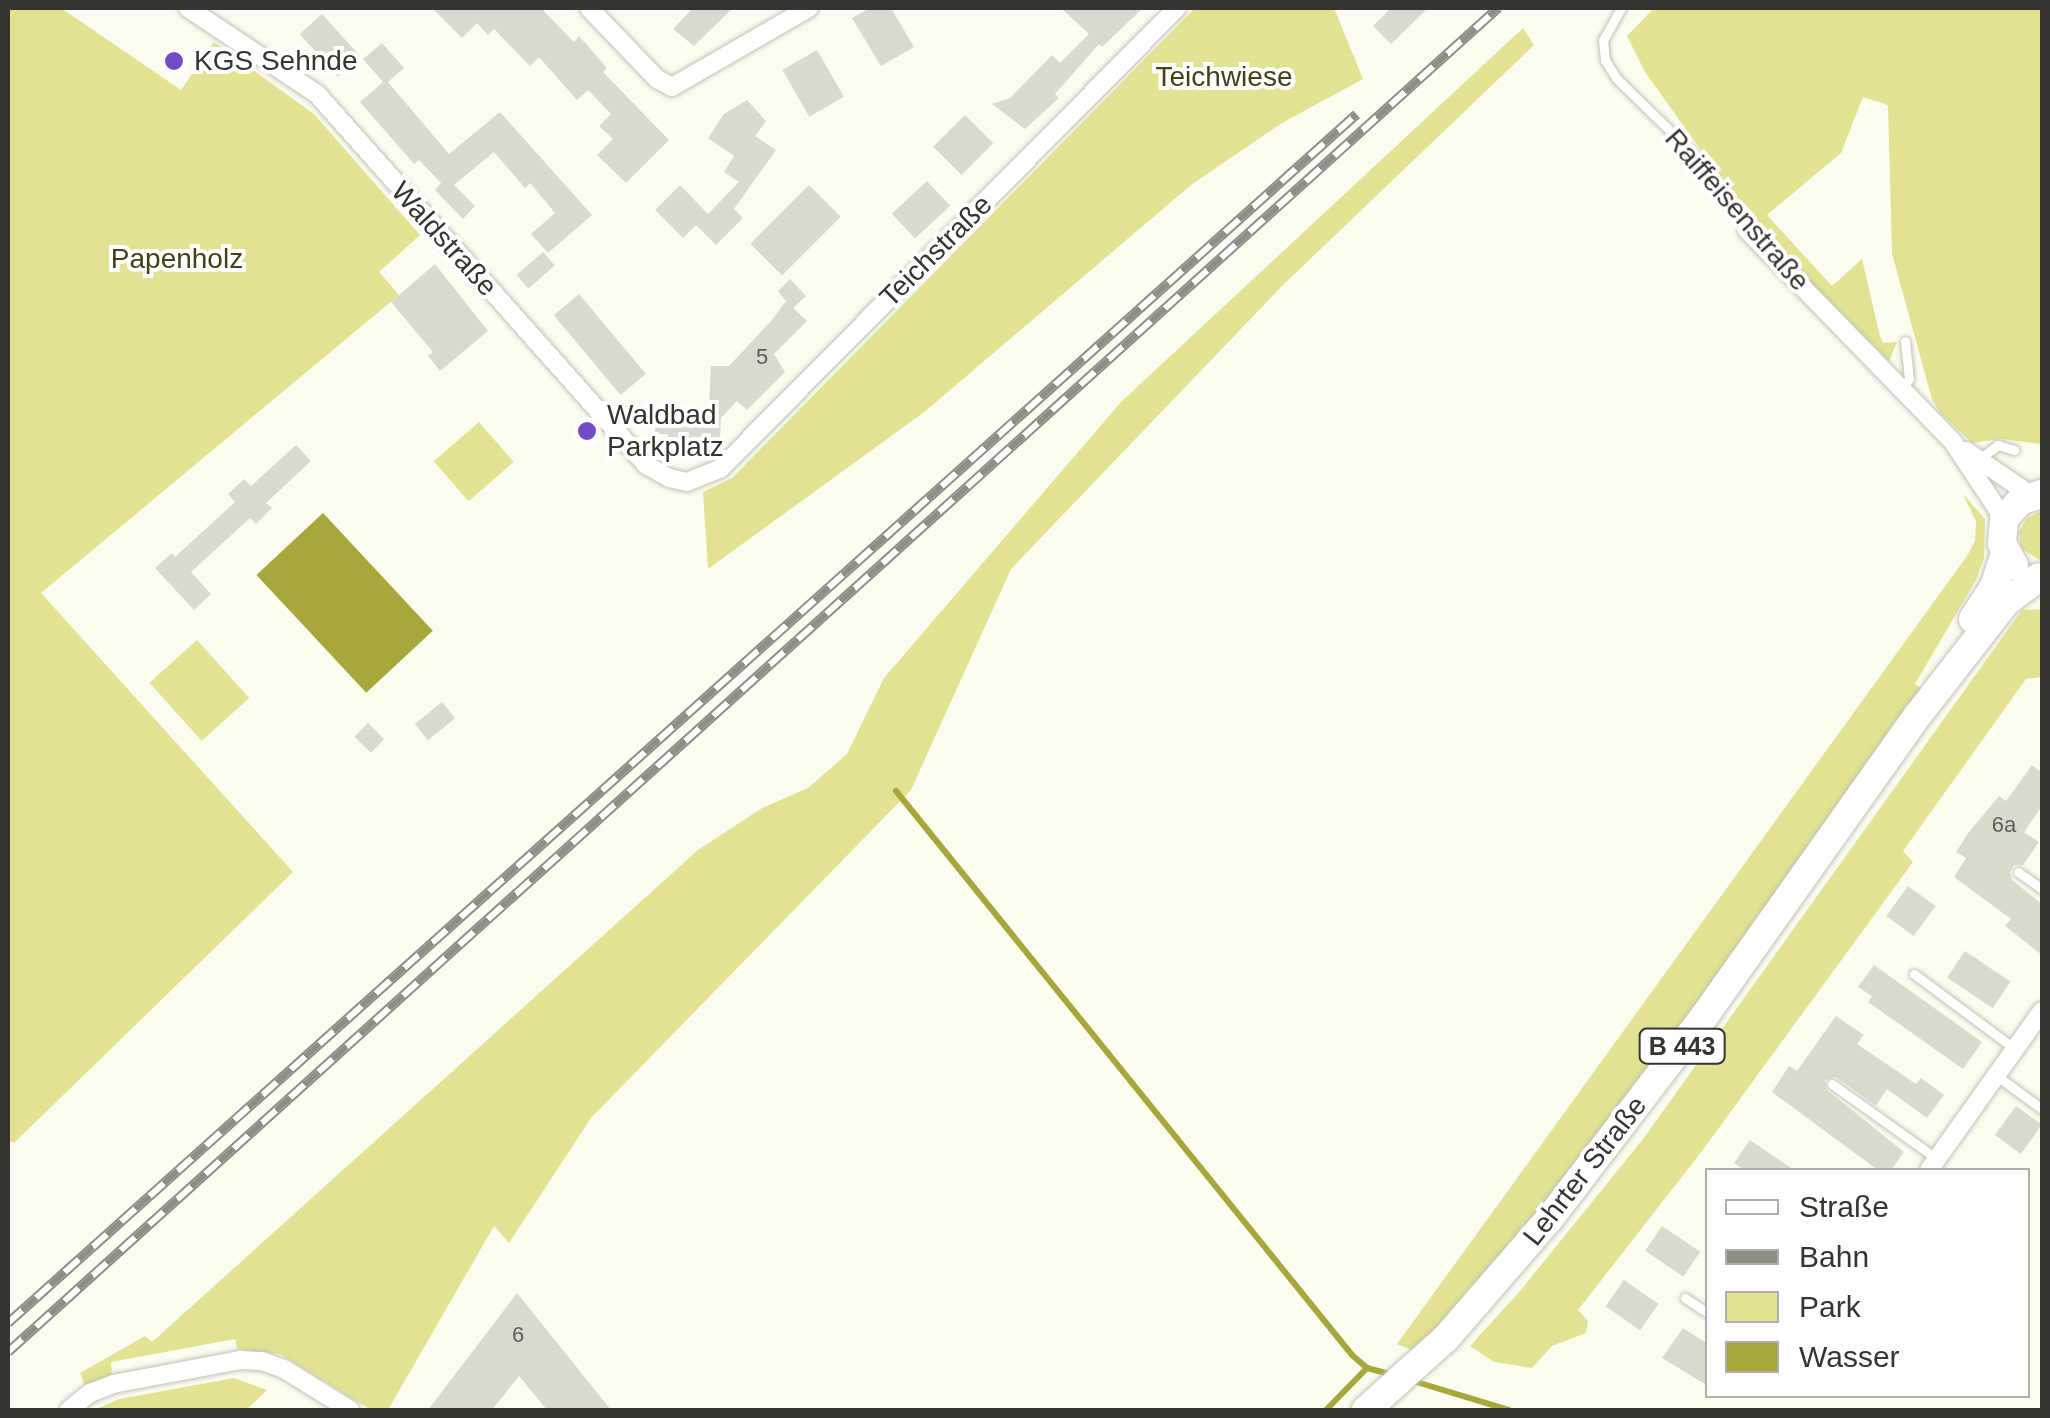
<!DOCTYPE html>
<meta charset="utf-8">
<style>
body{margin:0}
#map{position:relative;width:2050px;height:1418px;overflow:hidden;background:#fcfdf1;font-family:Arial,sans-serif}
div>[style]{position:absolute}
.green>*{inset:0;background:#e1e392;transform-origin:0 0}
.water>*{inset:0;background:#a7a73c;transform-origin:0 0}
.stream>*{height:6px;margin:-3px;padding:0 3px;transform-origin:3px;border-radius:3px;background:#a7a73c}
.building>*{inset:0;background:#d9dace;transform-origin:0 0}
.roads{filter:drop-shadow(0 0 2px #c0c1b5) drop-shadow(0 0 2px #c0c1b5)}
.service>*{height:9px;margin:-4.5px;padding:0 4.5px;transform-origin:4.5px;border-radius:4.5px;background:#fff}
.minor>*{height:18px;margin:-9px;padding:0 9px;transform-origin:9px;border-radius:9px;background:#fff}
.primary>*{height:28px;margin:-14px;padding:0 14px;transform-origin:14px;border-radius:14px;background:#fff}
.rail>*{height:10px;margin-top:-5px;transform-origin:0;background:repeating-linear-gradient(90deg,#fff 0 19px,#8d8e86 0 38px);box-sizing:border-box;border-block:2px solid #8d8e86}
.dots>*{width:28px;height:28px;translate:-50% -50%;box-sizing:border-box;border:5px solid #fff;border-radius:50%}
span{translate:-50% -50%;white-space:nowrap;text-align:center;line-height:1.15;-webkit-text-stroke:8px #fff;paint-order:stroke}
.number-label{font-size:22px;color:#5e5e58}
.number-label span{-webkit-text-stroke-width:0}
.shield-label span{padding:2px 8px;background:#fff;border:2px solid;border-radius:8px;-webkit-text-stroke-width:0}
.shield-label{font-size:25px;color:#353530;font-weight:700}
.poi-label{font-size:28px;color:#353530}
.left{translate:0 -50%;text-align:left}
.park-label{font-size:28px;color:#424216}
.street-label{font-size:28px;color:#353530}
.frame{position:absolute;inset:0;border:10px solid #353530;pointer-events:none}
.legend{position:absolute;left:1705px;top:1168px;width:325px;height:230px;box-sizing:border-box;background:#fff;border:2px solid #aeaeac;margin:0;padding:12px 18px;list-style:none;font-size:30px;color:#353530}
.legend li{display:flex;align-items:center;gap:20px;height:50px}
.legend b{width:50px;border:2px solid #aeaeac}
</style>
<div id="map">
<div class="green">
<div style="clip-path:polygon(8px 8px,61px 8px,181px 90px,214px 42px,314px 114px,420px 235px,379px 272px,399px 295px,41px 593px,293px 872px,14px 1143px,8px 1140px)"></div>
<div style="clip-path:polygon(1195px 8px,1334px 8px,1363px 79px,1282px 123px,1191px 185px,923px 413px,708px 569px,703px 492px,732px 478px)"></div>
<div style="clip-path:polygon(1654px 8px,2042px 8px,2042px 444px,2001px 439px,1972px 443px,1939px 412px,1932px 399px,1892px 254px,1888px 105px,1863px 97px,1841px 153px,1767px 215px,1832px 286px,1862px 259px,1880px 336px,1883px 343px,1897px 342px,1889px 361px,1758px 230px,1645px 72px,1627px 36px)"></div>
<div style="clip-path:polygon(1523px 28px,1534px 45px,1281px 287px,1011px 569px,911px 790px,591px 1118px,509px 1243px,494px 1226px,388px 1410px,371px 1410px,280px 1354px,237px 1349px,235px 1339px,111px 1362px,112px 1377px,86px 1389px,80px 1373px,145px 1336px,152px 1342px,698px 850px,762px 808px,808px 788px,847px 754px,884px 678px,1121px 402px)"></div>
<div style="left:479px;top:422px;width:53px;height:60px;rotate:49deg"></div>
<div style="clip-path:polygon(1963px 494px,1985px 519px,1984px 558px,1976px 580px,1915px 684px,1922px 689px,1699px 1005px,1500px 1262px,1415px 1351px,1397px 1344px,1967px 556px,1975px 541px,1976px 521px)"></div>
<div style="clip-path:polygon(2042px 511px,2042px 561px,2041px 561px,2021px 548px,2019px 532px,2027px 518px)"></div>
<div style="clip-path:polygon(2042px 609px,2042px 677px,2026px 679px,1903px 851px,1913px 862px,1702px 1151px,1578px 1310px,1588px 1321px,1586px 1333px,1552px 1346px,1532px 1368px,1494px 1362px,1470px 1346px,1520px 1291px,1643px 1139px,2022px 610px)"></div>
<div style="left:197px;top:640px;width:78px;height:64px;rotate:48deg"></div>
<div style="clip-path:polygon(234px 1378px,267px 1390px,246px 1410px,94px 1410px,119px 1399px)"></div>
</div>
<div class="water">
<div style="left:323px;top:513px;width:161px;height:91px;rotate:47deg"></div>
</div>
<div class="stream">
<div style="left:896px;top:791px;width:725px;rotate:51.04deg"></div>
<div style="left:1352px;top:1355px;width:20px;rotate:41deg"></div>
<div style="left:1367px;top:1368px;width:27px;rotate:15deg"></div>
<div style="left:1410px;top:1380px;width:103px;rotate:16.9deg"></div>
<div style="left:1326px;top:1410px;width:59px;rotate:-45.7deg"></div>
</div>
<div class="building">
<div style="clip-path:polygon(432px 8px,541px 8px,574px 42px,579px 36px,607px 68px,603px 72px,669px 140px,626px 183px,597px 155px,613px 139px,599px 126px,611px 114px,588px 90px,577px 100px,539px 57px,530px 66px,494px 29px,488px 35px,477px 23px,462px 38px)"></div>
<div style="clip-path:polygon(693px 8px,733px 8px,694px 46px,673px 29px)"></div>
<div style="clip-path:polygon(870px 8px,891px 8px,914px 47px,881px 66px,852px 18px)"></div>
<div style="clip-path:polygon(1061px 8px,1143px 8px,1102px 47px,1099px 44px,1055px 94px,1059px 98px,1025px 129px,992px 104px,1010px 98px,1052px 55px,1060px 63px,1089px 34px)"></div>
<div style="clip-path:polygon(1391px 8px,1428px 8px,1391px 44px,1373px 26px)"></div>
<div style="left:322px;top:14px;width:57px;height:30px;rotate:48deg"></div>
<div style="clip-path:polygon(382px 43px,404px 68px,388px 82px,449px 154px,500px 112px,592px 215px,548px 253px,531px 234px,555px 213px,530px 183px,525px 188px,494px 152px,454px 185px,475px 206px,463px 219px,435px 190px,441px 183px,419px 160px,414px 164px,360px 102px,383px 82px,363px 59px)"></div>
<div style="left:817px;top:50px;width:54px;height:40px;rotate:60deg"></div>
<div style="clip-path:polygon(747px 100px,766px 121px,755px 136px,776px 150px,734px 209px,743px 218px,716px 245px,696px 225px,683px 238px,655px 210px,680px 185px,708px 214px,739px 182px,724px 172px,734px 156px,708px 138px,724px 114px)"></div>
<div style="left:965px;top:115px;width:40px;height:45px;rotate:45deg"></div>
<div style="left:927px;top:181px;width:34px;height:48px;rotate:47deg"></div>
<div style="left:809px;top:185px;width:45px;height:83px;rotate:45deg"></div>
<div style="left:543px;top:252px;width:18px;height:35px;rotate:49deg"></div>
<div style="clip-path:polygon(435px 264px,488px 331px,440px 371px,428px 356px,433px 352px,391px 302px)"></div>
<div style="clip-path:polygon(790px 279px,806px 296px,793px 308px,807px 321px,774px 354px,785px 372px,747px 410px,737px 401px,721px 418px,720px 438px,667px 439px,668px 434px,655px 434px,656px 410px,709px 407px,711px 366px,729px 366px,772px 320px,786px 301px,778px 291px)"></div>
<div style="left:579px;top:294px;width:104px;height:33px;rotate:50deg"></div>
<div style="clip-path:polygon(296px 445px,311px 461px,266px 503px,272px 508px,256px 524px,250px 518px,191px 572px,211px 594px,194px 610px,155px 568px,172px 553px,175px 557px,235px 502px,228px 494px,244px 479px,251px 486px)"></div>
<div style="left:442px;top:702px;width:21px;height:35px;rotate:51deg"></div>
<div style="left:368px;top:723px;width:23px;height:19px;rotate:45deg"></div>
<div style="clip-path:polygon(2032px 765px,2042px 773px,2042px 806px,2024px 832px,2039px 842px,2023px 865px,2014px 865px,2010px 872px,2012px 880px,2042px 904px,2042px 955px,2005px 926px,2011px 919px,1954px 877px,1966px 858px,1956px 852px,1969px 832px,1999px 796px,2006px 801px)"></div>
<div style="left:1908px;top:886px;width:34px;height:37px;rotate:36deg"></div>
<div style="left:1965px;top:951px;width:55px;height:32px;rotate:34deg"></div>
<div style="clip-path:polygon(1874px 965px,1982px 1042px,1963px 1069px,1868px 1002px,1872px 996px,1858px 987px)"></div>
<div style="clip-path:polygon(1836px 1016px,1864px 1035px,1857px 1044px,1916px 1084px,1921px 1078px,1944px 1095px,1927px 1118px,1887px 1089px,1876px 1106px,1836px 1077px,1825px 1080px,1827px 1090px,1904px 1152px,1891px 1170px,1878px 1170px,1772px 1092px,1789px 1066px,1797px 1071px)"></div>
<div style="left:2016px;top:1106px;width:32px;height:36px;rotate:36deg"></div>
<div style="clip-path:polygon(1750px 1140px,1794px 1170px,1744px 1170px,1734px 1163px)"></div>
<div style="left:1662px;top:1226px;width:46px;height:30px;rotate:34deg"></div>
<div style="left:1624px;top:1280px;width:42px;height:32px;rotate:35deg"></div>
<div style="clip-path:polygon(517px 1293px,611px 1410px,547px 1410px,519px 1376px,492px 1410px,428px 1410px)"></div>
<div style="clip-path:polygon(1683px 1328px,1708px 1344px,1708px 1386px,1662px 1358px)"></div>
</div>
<div class="roads">
<div class="service">
<div style="left:1621px;top:8px;width:37px;rotate:119deg"></div>
<div style="left:1603px;top:40px;width:20px;rotate:84deg"></div>
<div style="left:1605px;top:60px;width:22px;rotate:58deg"></div>
<div style="left:1617px;top:79px;width:116px;rotate:44.3deg"></div>
<div style="left:1700px;top:160px;width:84px;rotate:56.1deg"></div>
<div style="left:1902px;top:390px;width:13px;rotate:-58deg"></div>
<div style="left:1909px;top:379px;width:38px;rotate:-96deg"></div>
<div style="left:1978px;top:460px;width:25px;rotate:-37deg"></div>
<div style="left:1998px;top:445px;width:17px;rotate:17deg"></div>
<div style="left:2018px;top:872px;width:29px;rotate:35deg"></div>
<div style="left:1914px;top:974px;width:126px;rotate:36.6deg"></div>
<div style="left:1997px;top:1076px;width:56px;rotate:36.3deg"></div>
<div style="left:1832px;top:1084px;width:129px;rotate:35.5deg"></div>
<div style="left:1685px;top:1298px;width:27px;rotate:33deg"></div>
</div>
<div class="minor">
<div style="left:188px;top:8px;width:155px;rotate:33.7deg"></div>
<div style="left:317px;top:94px;width:496px;rotate:48.4deg"></div>
<div style="left:646px;top:465px;width:26px;rotate:29deg"></div>
<div style="left:669px;top:478px;width:18px;rotate:13deg"></div>
<div style="left:687px;top:482px;width:35px;rotate:-22deg"></div>
<div style="left:720px;top:469px;width:649px;rotate:-45.25deg"></div>
<div style="left:589px;top:8px;width:98px;rotate:46.2deg"></div>
<div style="left:657px;top:79px;width:17px;rotate:28deg"></div>
<div style="left:672px;top:87px;width:158px;rotate:-30deg"></div>
<div style="left:1747px;top:230px;width:296px;rotate:45.8deg"></div>
<div style="left:1953px;top:442px;width:92px;rotate:56.5deg"></div>
<div style="left:1966px;top:451px;width:78px;rotate:34.1deg"></div>
<div style="left:1929px;top:1170px;width:195px;rotate:-54.6deg"></div>
<div style="left:69px;top:1410px;width:27px;rotate:-39deg"></div>
<div style="left:90px;top:1393px;width:25px;rotate:-21deg"></div>
<div style="left:113px;top:1384px;width:129px;rotate:-10.7deg"></div>
<div style="left:240px;top:1360px;width:22px;rotate:3deg"></div>
<div style="left:262px;top:1361px;width:23px;rotate:20deg"></div>
<div style="left:284px;top:1369px;width:78px;rotate:31.8deg"></div>
</div>
<div class="primary">
<div style="left:2014px;top:565px;width:25px;rotate:-119deg"></div>
<div style="left:2002px;top:543px;width:24px;rotate:-85deg"></div>
<div style="left:2004px;top:519px;width:24px;rotate:-48deg"></div>
<div style="left:2020px;top:501px;width:23px;rotate:-18deg"></div>
<div style="left:1973px;top:619px;width:38px;rotate:-57deg"></div>
<div style="left:1994px;top:587px;width:35px;rotate:-72deg"></div>
<div style="left:1366px;top:1410px;width:108px;rotate:-42deg"></div>
<div style="left:1446px;top:1338px;width:159px;rotate:-49.1deg"></div>
<div style="left:1550px;top:1218px;width:257px;rotate:-52.6deg"></div>
<div style="left:1706px;top:1014px;width:367px;rotate:-54.7deg"></div>
<div style="left:1918px;top:715px;width:143px;rotate:-52.1deg"></div>
<div style="left:2006px;top:602px;width:41px;rotate:-37.1deg"></div>
</div>
</div>
<div class="rail">
<div style="left:8px;top:1323px;width:1811px;rotate:-41.87deg"></div>
<div style="left:8px;top:1352px;width:2007px;rotate:-42.05deg"></div>
</div>
<div class="dots">
<div style="left:174px;top:61px;background:#734cc5"></div>
<div style="left:587px;top:431px;background:#734cc5"></div>
</div>
<div class="number-label">
<span style="left:762px;top:357px">5</span>
<span style="left:2004px;top:825px">6a</span>
<span style="left:518px;top:1335px">6</span>
</div>
<div class="shield-label">
<span style="left:1682px;top:1046px">B 443</span>
</div>
<div class="poi-label">
<span class="left" style="left:194px;top:61px">KGS Sehnde</span>
<span class="left" style="left:607px;top:431px">Waldbad<br>Parkplatz</span>
</div>
<div class="park-label">
<span style="left:1224px;top:77px">Teichwiese</span>
<span style="left:177px;top:259px">Papenholz</span>
</div>
<div class="street-label">
<span style="left:1737px;top:210px;rotate:49deg">Raiffeisenstraße</span>
<span style="left:444px;top:239px;rotate:48deg">Waldstraße</span>
<span style="left:936px;top:251px;rotate:-45deg">Teichstraße</span>
<span style="left:1585px;top:1171px;rotate:-52deg">Lehrter Straße</span>
</div>
<div class="frame"></div>
<ul class="legend">
<li><b style="height:12px;background:#fff"></b>Straße</li>
<li><b style="height:12px;background:#8d8e86"></b>Bahn</li>
<li><b style="height:28px;background:#e1e392"></b>Park</li>
<li><b style="height:28px;background:#a7a73c"></b>Wasser</li>
</ul>
</div>
